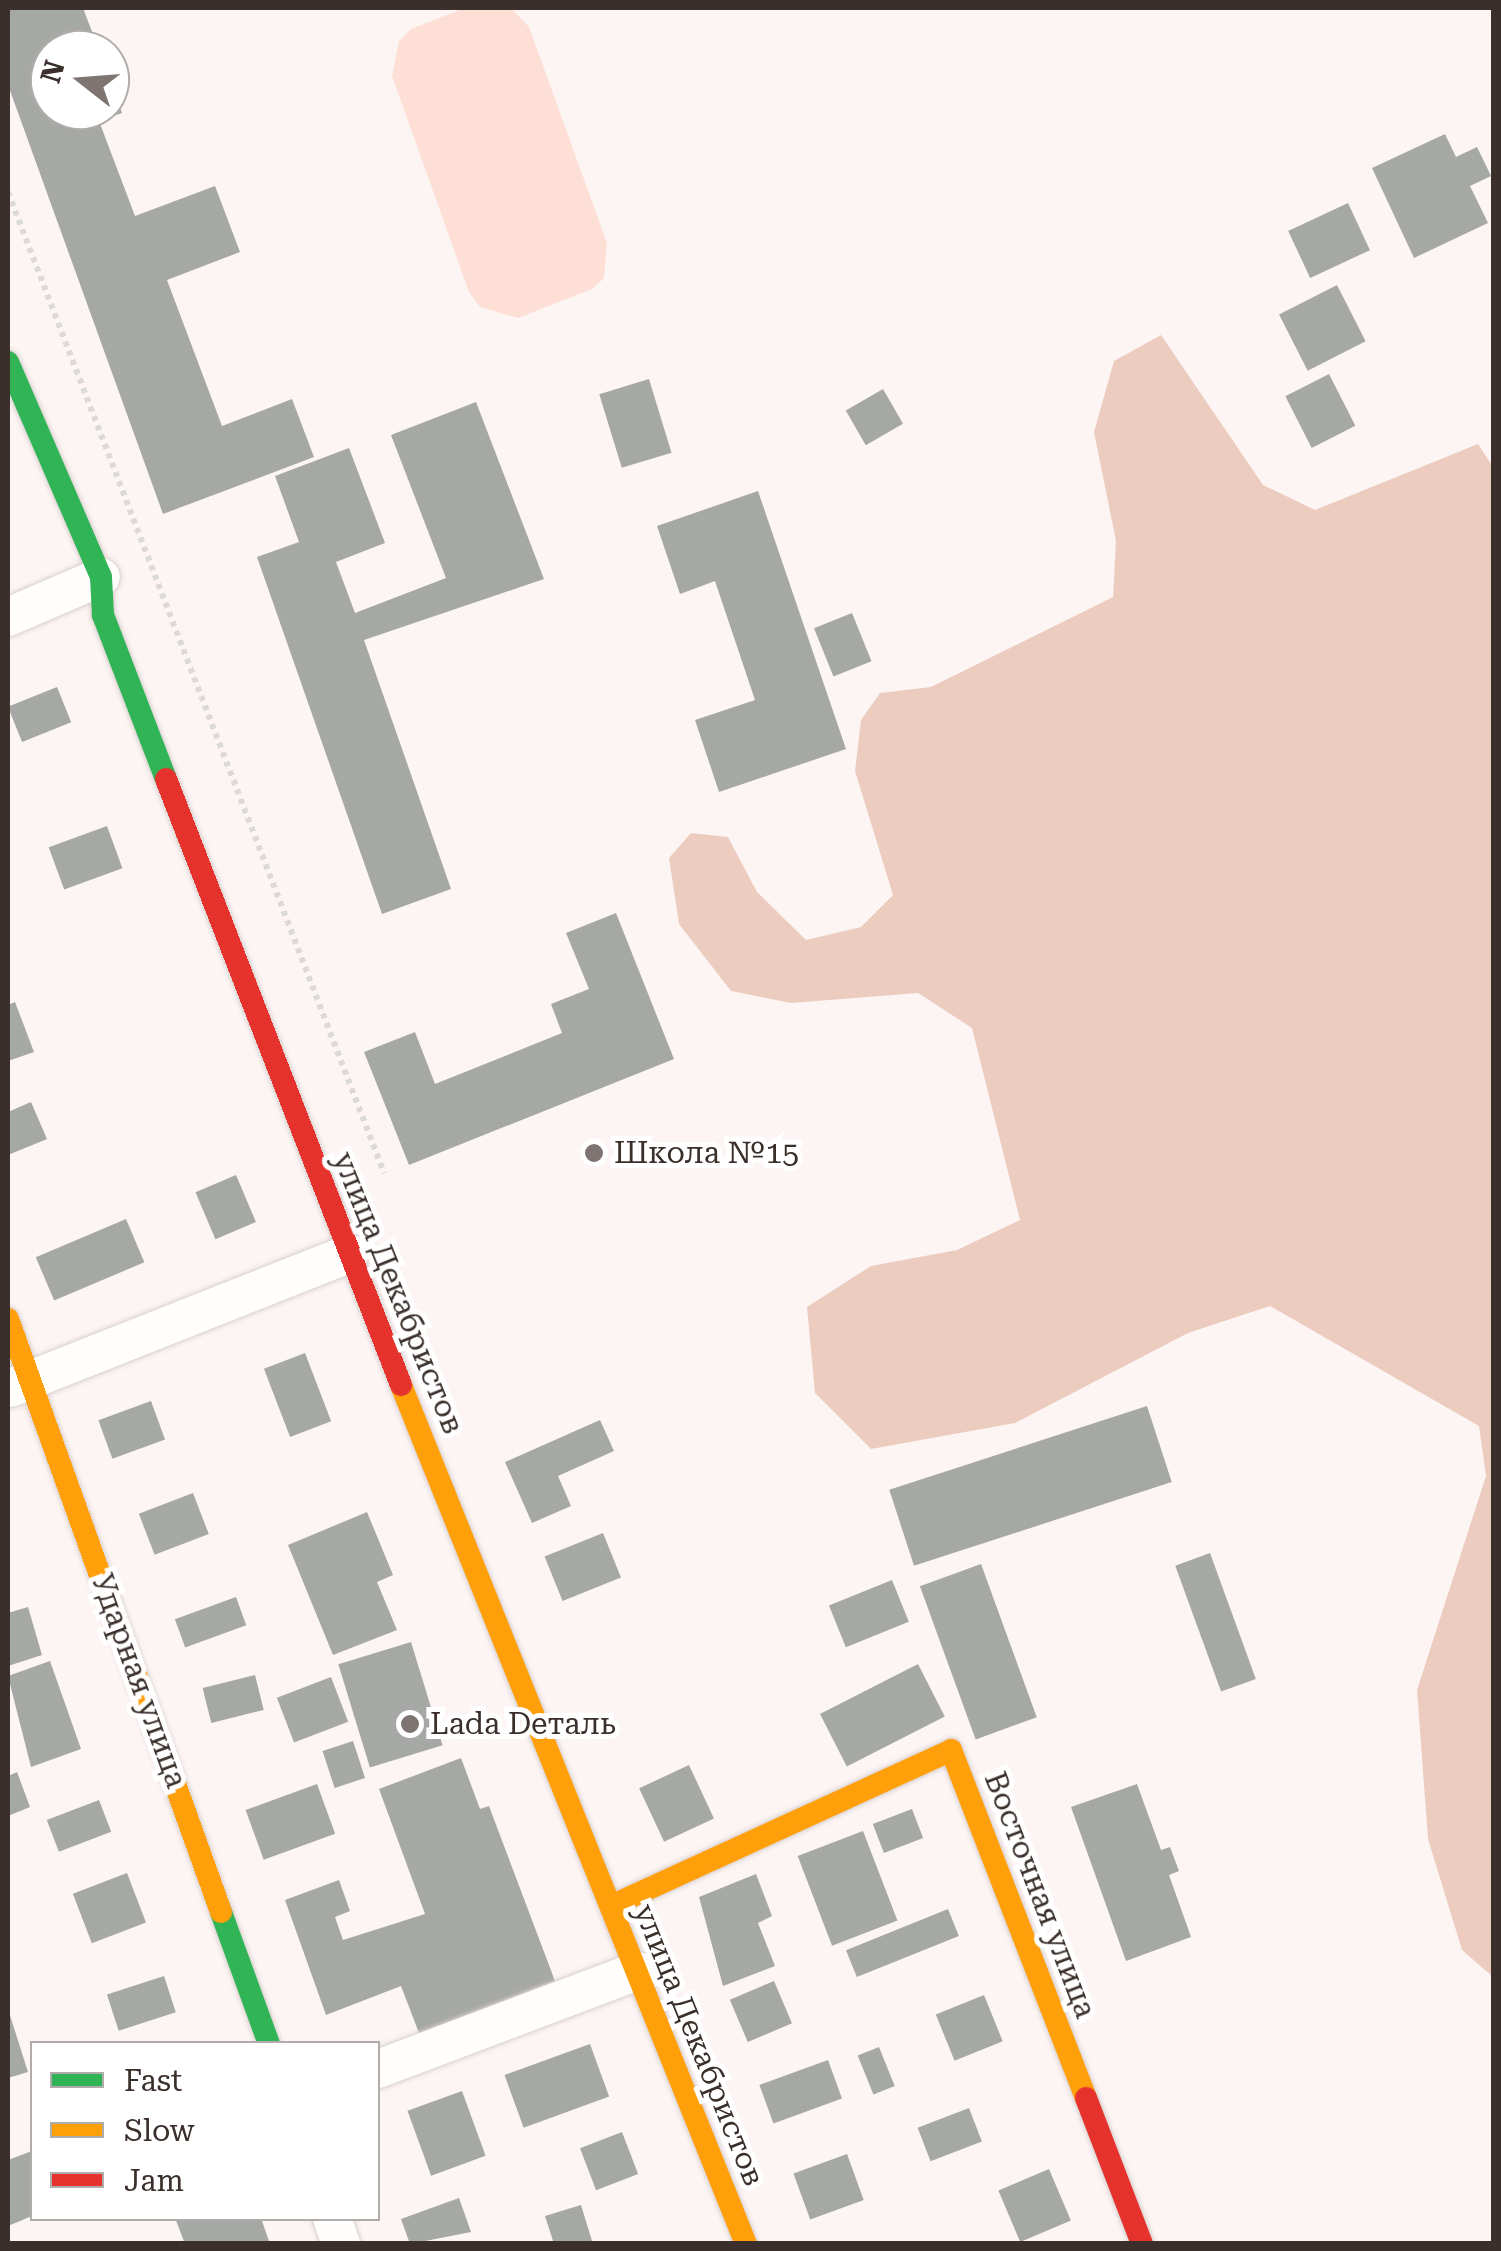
<!DOCTYPE html>
<meta charset="utf-8">
<style>
body{margin:0}
#map{position:relative;width:1501px;height:2251px;overflow:hidden;background:#fcf5f4;font-family:"Roboto Serif",serif}
div>[style]{position:absolute}
.green>*{inset:0;background:#fddfd5}
.forest>*{inset:0;background:#edccc0}
.building>*{inset:0;background:#a6a8a5;transform-origin:0 0}
.path>*{height:6px;margin-top:-3px;transform-origin:0;background:repeating-linear-gradient(90deg,#dcdad9 0 5px,transparent 0 10px)}
.roads{filter:drop-shadow(0 0 2px #d8d0ce) drop-shadow(0 0 2px #d8d0ce)}
.street>*{height:38px;margin:-19px;padding:0 19px;transform-origin:19px;border-radius:19px;background:#fffefd}
.fast>*{height:22px;margin:-11px;padding:0 11px;transform-origin:11px;border-radius:11px;background:#30b455}
.slow>*{height:22px;margin:-11px;padding:0 11px;transform-origin:11px;border-radius:11px;background:#ff9f0a}
.jam>*{height:22px;margin:-11px;padding:0 11px;transform-origin:11px;border-radius:11px;background:#e5322d}
.dots>*{width:28px;height:28px;translate:-50% -50%;box-sizing:border-box;border:5px solid #fff;border-radius:50%}
span{translate:-50% -50%;white-space:nowrap;text-align:center;line-height:1.15;-webkit-text-stroke:10px #fff;paint-order:stroke}
.poi-label{font-size:30px;color:#3a2f2b}
.left{translate:0 -50%;text-align:left}
.street-label{font-size:30px;color:#3a2f2b}
.frame{position:absolute;inset:0;border:10px solid #3a2f2b;pointer-events:none}
.legend{position:absolute;left:30px;top:2041px;width:350px;height:180px;box-sizing:border-box;background:#fff;border:2px solid #b0acaa;margin:0;padding:12px 18px;list-style:none;font-size:30px;color:#3a2f2b}
.legend li{display:flex;align-items:center;gap:20px;height:50px}
.legend b{width:50px;border:2px solid #b0acaa}
.north{position:absolute;left:30px;top:30px;width:100px;height:100px;box-sizing:border-box;background:#fff;border:2px solid #b0acaa;border-radius:50%;rotate:287deg;font-size:28px;font-weight:700;line-height:40px;text-align:center;color:#3a2f2b}
.north::after{content:'';display:block;margin:auto;width:35px;height:45px;background:#7e7471;clip-path:polygon(50% 0,100% 100%,50% 72%,0 100%)}
</style>
<div id="map">
<div class="green">
<div style="clip-path:polygon(465px 8px,511px 8px,529px 27px,607px 243px,604px 278px,592px 289px,518px 318px,480px 307px,469px 292px,392px 76px,399px 41px,411px 29px)"></div>
</div>
<div class="forest">
<div style="clip-path:polygon(1161px 335px,1263px 485px,1315px 510px,1478px 444px,1493px 467px,1493px 1977px,1462px 1950px,1428px 1839px,1417px 1690px,1486px 1476px,1479px 1426px,1270px 1306px,1188px 1333px,1015px 1423px,871px 1449px,815px 1393px,807px 1307px,871px 1266px,957px 1250px,1020px 1220px,972px 1028px,918px 993px,791px 1003px,731px 991px,679px 924px,669px 858px,691px 833px,728px 837px,757px 892px,806px 940px,861px 927px,893px 895px,855px 771px,861px 720px,880px 693px,931px 687px,1113px 597px,1116px 541px,1094px 432px,1114px 361px)"></div>
</div>
<div class="building">
<div style="clip-path:polygon(8px 8px,83px 8px,99px 50px,50px 50px,50px 110px,110px 110px,110px 81px,122px 113px,99px 121px,135px 216px,215px 186px,240px 252px,167px 280px,222px 426px,292px 399px,314px 457px,163px 514px,8px 85px)"></div>
<div style="clip-path:polygon(1445px 134px,1456px 157px,1477px 147px,1491px 176px,1470px 186px,1488px 223px,1414px 258px,1372px 168px)"></div>
<div style="left:1348px;top:203px;width:52px;height:66px;rotate:65deg"></div>
<div style="left:1337px;top:285px;width:63px;height:65px;rotate:63deg"></div>
<div style="left:1329px;top:374px;width:58px;height:49px;rotate:63deg"></div>
<div style="left:649px;top:379px;width:77px;height:52px;rotate:73deg"></div>
<div style="left:883px;top:389px;width:40px;height:43px;rotate:60deg"></div>
<div style="clip-path:polygon(476px 402px,544px 579px,364px 640px,451px 889px,382px 914px,257px 557px,299px 542px,275px 476px,349px 448px,385px 543px,336px 562px,355px 613px,446px 578px,391px 435px)"></div>
<div style="clip-path:polygon(758px 491px,846px 749px,719px 792px,695px 720px,755px 700px,715px 581px,680px 594px,657px 526px)"></div>
<div style="left:852px;top:613px;width:52px;height:41px;rotate:68deg"></div>
<div style="left:57px;top:687px;width:38px;height:53px;rotate:68deg"></div>
<div style="left:107px;top:826px;width:45px;height:62px;rotate:70deg"></div>
<div style="clip-path:polygon(616px 913px,674px 1059px,409px 1165px,364px 1052px,415px 1032px,435px 1084px,562px 1033px,551px 1004px,589px 989px,566px 933px)"></div>
<div style="clip-path:polygon(15px 1002px,34px 1052px,8px 1061px,8px 1005px)"></div>
<div style="clip-path:polygon(31px 1102px,47px 1139px,8px 1155px,8px 1112px)"></div>
<div style="left:236px;top:1175px;width:51px;height:44px;rotate:67deg"></div>
<div style="left:126px;top:1219px;width:47px;height:98px;rotate:67deg"></div>
<div style="left:305px;top:1353px;width:73px;height:44px;rotate:69deg"></div>
<div style="left:151px;top:1401px;width:41px;height:56px;rotate:70deg"></div>
<div style="left:1147px;top:1406px;width:80px;height:271px;rotate:72deg"></div>
<div style="clip-path:polygon(600px 1420px,614px 1451px,558px 1476px,571px 1506px,532px 1523px,505px 1462px)"></div>
<div style="left:193px;top:1493px;width:44px;height:58px;rotate:69deg"></div>
<div style="clip-path:polygon(367px 1512px,393px 1575px,377px 1582px,397px 1630px,333px 1655px,288px 1545px)"></div>
<div style="left:603px;top:1533px;width:48px;height:63px;rotate:68deg"></div>
<div style="left:1210px;top:1553px;width:134px;height:37px;rotate:70deg"></div>
<div style="left:981px;top:1564px;width:163px;height:65px;rotate:70deg"></div>
<div style="left:892px;top:1580px;width:45px;height:68px;rotate:68deg"></div>
<div style="left:236px;top:1597px;width:30px;height:65px;rotate:70deg"></div>
<div style="clip-path:polygon(28px 1607px,42px 1655px,8px 1666px,8px 1613px)"></div>
<div style="left:411px;top:1642px;width:108px;height:76px;rotate:73deg"></div>
<div style="clip-path:polygon(50px 1661px,81px 1749px,31px 1767px,8px 1676px)"></div>
<div style="left:918px;top:1664px;width:59px;height:110px;rotate:63deg"></div>
<div style="left:255px;top:1675px;width:36px;height:54px;rotate:76deg"></div>
<div style="left:331px;top:1677px;width:48px;height:58px;rotate:69deg"></div>
<div style="left:353px;top:1741px;width:39px;height:32px;rotate:72deg"></div>
<div style="clip-path:polygon(461px 1758px,480px 1809px,489px 1806px,555px 1981px,419px 2033px,401px 1986px,326px 2015px,285px 1900px,339px 1880px,350px 1911px,335px 1917px,343px 1940px,425px 1914px,379px 1789px)"></div>
<div style="left:689px;top:1765px;width:59px;height:55px;rotate:65deg"></div>
<div style="clip-path:polygon(17px 1772px,30px 1807px,8px 1816px,8px 1776px)"></div>
<div style="left:317px;top:1784px;width:53px;height:76px;rotate:70deg"></div>
<div style="clip-path:polygon(1137px 1784px,1161px 1850px,1170px 1847px,1179px 1871px,1169px 1875px,1191px 1937px,1126px 1961px,1071px 1807px)"></div>
<div style="left:99px;top:1800px;width:34px;height:56px;rotate:69deg"></div>
<div style="left:912px;top:1809px;width:31px;height:42px;rotate:69deg"></div>
<div style="left:863px;top:1831px;width:96px;height:70px;rotate:69deg"></div>
<div style="left:127px;top:1873px;width:53px;height:58px;rotate:69deg"></div>
<div style="clip-path:polygon(756px 1874px,772px 1916px,758px 1923px,775px 1966px,723px 1986px,699px 1897px)"></div>
<div style="left:948px;top:1909px;width:29px;height:110px;rotate:68deg"></div>
<div style="left:164px;top:1976px;width:38px;height:60px;rotate:72deg"></div>
<div style="left:774px;top:1981px;width:46px;height:48px;rotate:67deg"></div>
<div style="left:984px;top:1995px;width:50px;height:52px;rotate:68deg"></div>
<div style="clip-path:polygon(8px 2009px,28px 2072px,8px 2078px)"></div>
<div style="left:590px;top:2044px;width:56px;height:91px;rotate:70deg"></div>
<div style="left:879px;top:2047px;width:42px;height:23px;rotate:68deg"></div>
<div style="left:828px;top:2060px;width:41px;height:73px;rotate:70deg"></div>
<div style="left:462px;top:2091px;width:69px;height:58px;rotate:70deg"></div>
<div style="left:969px;top:2108px;width:36px;height:55px;rotate:69deg"></div>
<div style="left:622px;top:2132px;width:45px;height:45px;rotate:69deg"></div>
<div style="clip-path:polygon(32px 2151px,32px 2216px,8px 2226px,8px 2160px)"></div>
<div style="left:847px;top:2154px;width:49px;height:57px;rotate:70deg"></div>
<div style="left:1049px;top:2169px;width:56px;height:55px;rotate:67deg"></div>
<div style="clip-path:polygon(459px 2198px,471px 2232px,410px 2244px,401px 2219px)"></div>
<div style="clip-path:polygon(581px 2205px,593px 2244px,554px 2244px,545px 2216px)"></div>
<div style="clip-path:polygon(175px 2218px,261px 2218px,270px 2244px,185px 2244px)"></div>
</div>
<div class="path">
<div style="left:8px;top:192px;width:1051px;rotate:69.03deg"></div>
</div>
<div class="roads">
<div class="street">
<div style="left:8px;top:617px;width:101px;rotate:-23.3deg"></div>
<div style="left:10px;top:1388px;width:365px;rotate:-21.6deg"></div>
<div style="left:378px;top:2069px;width:277px;rotate:-20.7deg"></div>
<div style="left:332px;top:2218px;width:28px;rotate:71deg"></div>
</div>
<div class="fast">
<div style="left:8px;top:362px;width:234px;rotate:66.6deg"></div>
<div style="left:101px;top:577px;width:38px;rotate:87deg"></div>
<div style="left:103px;top:615px;width:176px;rotate:69deg"></div>
<div style="left:221px;top:1912px;width:140px;rotate:70deg"></div>
</div>
<div class="slow">
<div style="left:8px;top:1319px;width:630px;rotate:70.24deg"></div>
<div style="left:401px;top:1385px;width:926px;rotate:68.12deg"></div>
<div style="left:611px;top:1906px;width:374px;rotate:-24.6deg"></div>
<div style="left:951px;top:1750px;width:373px;rotate:68.8deg"></div>
</div>
<div class="jam">
<div style="left:166px;top:779px;width:650px;rotate:68.8deg"></div>
<div style="left:1086px;top:2098px;width:156px;rotate:69deg"></div>
</div>
</div>
<div class="dots">
<div style="left:594px;top:1153px;background:#7e7471"></div>
<div style="left:410px;top:1724px;background:#7e7471"></div>
</div>
<div class="poi-label">
<span class="left" style="left:614px;top:1153px">Школа №15</span>
<span class="left" style="left:430px;top:1724px">Lada Dеталь</span>
</div>
<div class="street-label">
<span style="left:398px;top:1293px;rotate:68deg">улица Декабристов</span>
<span style="left:139px;top:1681px;rotate:70deg">Ударная улица</span>
<span style="left:1040px;top:1895px;rotate:69deg">Восточная улица</span>
<span style="left:699px;top:2045px;rotate:68deg">улица Декабристов</span>
</div>
<div class="frame"></div>
<ul class="legend">
<li><b style="height:12px;background:#30b455"></b>Fast</li>
<li><b style="height:12px;background:#ff9f0a"></b>Slow</li>
<li><b style="height:12px;background:#e5322d"></b>Jam</li>
</ul>
<div class="north">N</div>
</div>
